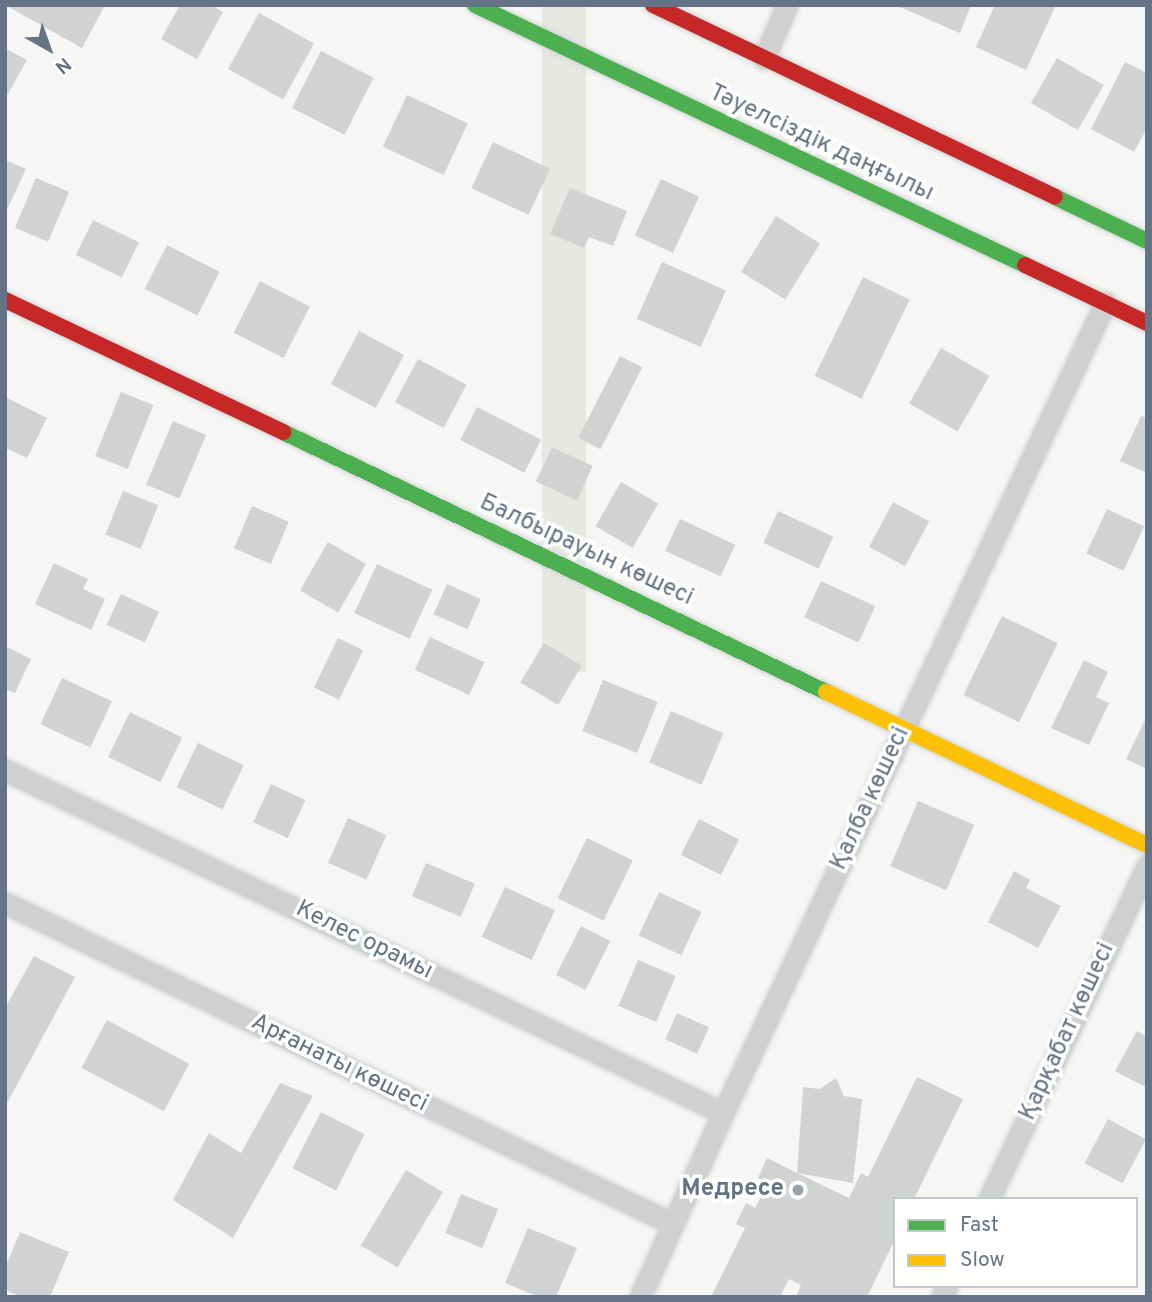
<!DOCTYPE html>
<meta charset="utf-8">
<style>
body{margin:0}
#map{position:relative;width:1152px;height:1302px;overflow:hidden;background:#f6f6f4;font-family:Overpass,sans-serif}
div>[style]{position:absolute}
.green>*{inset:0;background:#e5e9e2;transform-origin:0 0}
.building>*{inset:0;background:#d1d2d2;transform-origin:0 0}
.roads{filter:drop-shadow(0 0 2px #d1d3d4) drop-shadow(0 0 2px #d1d3d4)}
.street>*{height:21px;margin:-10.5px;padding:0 10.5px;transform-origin:10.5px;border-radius:10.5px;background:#cfd1d1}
.fast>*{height:16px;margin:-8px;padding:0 8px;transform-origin:8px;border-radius:8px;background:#4caf50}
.slow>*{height:16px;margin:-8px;padding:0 8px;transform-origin:8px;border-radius:8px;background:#ffc107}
.jam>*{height:16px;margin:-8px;padding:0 8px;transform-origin:8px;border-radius:8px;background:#c62828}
.dots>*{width:19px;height:19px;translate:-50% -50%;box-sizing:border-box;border:4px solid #fff;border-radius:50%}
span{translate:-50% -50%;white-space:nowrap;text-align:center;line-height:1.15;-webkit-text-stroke:7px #fff;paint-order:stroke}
.street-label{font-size:24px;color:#647486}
.poi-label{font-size:24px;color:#647486;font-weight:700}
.right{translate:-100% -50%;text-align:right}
.frame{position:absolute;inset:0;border:7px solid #647486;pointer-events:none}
.legend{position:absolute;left:893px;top:1197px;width:245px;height:91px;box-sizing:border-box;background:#fff;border:2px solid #c1c7cf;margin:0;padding:9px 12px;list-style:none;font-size:21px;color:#647486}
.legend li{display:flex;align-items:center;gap:14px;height:35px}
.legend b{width:35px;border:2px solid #c1c7cf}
.north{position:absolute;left:14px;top:14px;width:70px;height:70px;-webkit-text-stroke:5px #fff;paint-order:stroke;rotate:140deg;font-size:19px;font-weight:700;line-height:28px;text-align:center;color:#647486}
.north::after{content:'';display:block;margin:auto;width:24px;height:32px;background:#647486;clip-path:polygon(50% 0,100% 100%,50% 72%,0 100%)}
</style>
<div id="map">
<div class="green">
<div style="left:542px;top:5px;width:44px;height:667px"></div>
</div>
<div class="building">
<div style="clip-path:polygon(5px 5px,105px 5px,82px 48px)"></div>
<div style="clip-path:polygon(180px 5px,211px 5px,223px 12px,197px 59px,161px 39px)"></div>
<div style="clip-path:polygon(895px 5px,971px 5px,960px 33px)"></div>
<div style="clip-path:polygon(995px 5px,1056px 5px,1026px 70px,976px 47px)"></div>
<div style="left:259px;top:13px;width:63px;height:64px;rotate:29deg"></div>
<div style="clip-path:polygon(5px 48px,27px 60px,5px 99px)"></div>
<div style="left:321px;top:51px;width:59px;height:64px;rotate:27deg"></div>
<div style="left:1057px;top:58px;width:54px;height:52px;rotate:30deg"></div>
<div style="clip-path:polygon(1125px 62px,1147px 73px,1147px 128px,1134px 152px,1091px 129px)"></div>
<div style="left:407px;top:95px;width:67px;height:57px;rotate:25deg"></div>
<div style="left:493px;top:142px;width:63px;height:51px;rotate:25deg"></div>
<div style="clip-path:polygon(5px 160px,26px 169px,5px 214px)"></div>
<div style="left:36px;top:178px;width:36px;height:54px;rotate:23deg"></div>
<div style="left:661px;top:179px;width:42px;height:62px;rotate:25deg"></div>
<div style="clip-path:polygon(570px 188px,627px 211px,613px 246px,589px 237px,584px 248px,550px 234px)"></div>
<div style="left:776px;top:216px;width:52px;height:66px;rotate:32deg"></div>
<div style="left:93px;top:220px;width:51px;height:39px;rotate:26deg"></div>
<div style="left:167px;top:245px;width:59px;height:49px;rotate:27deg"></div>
<div style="left:662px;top:262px;width:70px;height:62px;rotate:24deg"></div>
<div style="left:863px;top:277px;width:52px;height:110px;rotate:26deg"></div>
<div style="left:260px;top:281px;width:56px;height:58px;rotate:27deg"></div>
<div style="left:359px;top:331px;width:51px;height:60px;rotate:28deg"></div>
<div style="left:941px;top:348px;width:56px;height:64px;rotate:30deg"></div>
<div style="left:620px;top:356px;width:25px;height:92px;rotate:27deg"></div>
<div style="left:418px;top:359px;width:55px;height:49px;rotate:28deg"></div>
<div style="left:121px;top:392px;width:35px;height:69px;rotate:22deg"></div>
<div style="clip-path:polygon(7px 398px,47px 418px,27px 458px,5px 448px)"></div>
<div style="left:477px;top:407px;width:72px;height:37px;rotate:27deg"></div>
<div style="clip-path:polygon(1141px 416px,1147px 418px,1147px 473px,1120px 461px)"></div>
<div style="left:173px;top:421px;width:36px;height:69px;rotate:23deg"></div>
<div style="left:552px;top:447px;width:45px;height:38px;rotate:25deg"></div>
<div style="left:621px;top:482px;width:43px;height:51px;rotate:30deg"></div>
<div style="left:123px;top:491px;width:38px;height:47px;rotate:22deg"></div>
<div style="left:893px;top:502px;width:41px;height:51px;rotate:28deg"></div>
<div style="left:252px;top:506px;width:40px;height:46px;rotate:23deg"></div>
<div style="left:1107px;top:509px;width:41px;height:49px;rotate:25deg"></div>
<div style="left:778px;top:511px;width:61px;height:35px;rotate:25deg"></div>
<div style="left:680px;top:519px;width:61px;height:35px;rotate:25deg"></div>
<div style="left:328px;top:542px;width:44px;height:56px;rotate:30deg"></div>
<div style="clip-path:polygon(54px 563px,88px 579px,83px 589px,105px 599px,91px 630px,35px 604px)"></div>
<div style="left:377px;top:564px;width:61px;height:54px;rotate:25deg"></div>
<div style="left:821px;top:581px;width:60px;height:40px;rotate:25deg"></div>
<div style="left:447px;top:584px;width:37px;height:33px;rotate:24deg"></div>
<div style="left:121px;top:594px;width:42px;height:34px;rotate:25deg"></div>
<div style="left:1002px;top:616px;width:62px;height:88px;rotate:26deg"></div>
<div style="left:430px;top:637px;width:60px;height:36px;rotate:25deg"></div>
<div style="left:338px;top:638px;width:28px;height:55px;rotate:26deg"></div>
<div style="left:544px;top:643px;width:44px;height:46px;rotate:31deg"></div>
<div style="clip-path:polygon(5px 646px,31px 659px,15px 693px,5px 689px)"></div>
<div style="clip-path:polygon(1084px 660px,1108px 672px,1096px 697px,1109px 703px,1089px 745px,1051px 728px)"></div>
<div style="left:62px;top:678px;width:55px;height:51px;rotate:25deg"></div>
<div style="left:603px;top:680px;width:59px;height:55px;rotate:22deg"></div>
<div style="left:671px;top:711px;width:57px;height:56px;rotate:23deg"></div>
<div style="left:130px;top:712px;width:58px;height:50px;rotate:26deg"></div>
<div style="clip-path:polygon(1147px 716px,1147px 769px,1126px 759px)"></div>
<div style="left:198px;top:743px;width:51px;height:49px;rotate:26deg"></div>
<div style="left:271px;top:784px;width:38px;height:42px;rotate:25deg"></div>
<div style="left:918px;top:801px;width:61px;height:71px;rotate:23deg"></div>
<div style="left:348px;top:818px;width:42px;height:49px;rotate:24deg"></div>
<div style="left:699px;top:819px;width:45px;height:40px;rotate:27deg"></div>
<div style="left:587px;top:838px;width:51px;height:67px;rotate:26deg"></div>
<div style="left:426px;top:863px;width:53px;height:36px;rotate:23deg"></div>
<div style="clip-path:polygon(1014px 871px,1030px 880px,1026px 888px,1061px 906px,1038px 948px,988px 922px)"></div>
<div style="left:505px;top:887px;width:55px;height:55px;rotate:25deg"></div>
<div style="left:659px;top:892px;width:47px;height:48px;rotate:25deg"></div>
<div style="left:581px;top:926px;width:33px;height:55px;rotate:27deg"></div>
<div style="clip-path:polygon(34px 956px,75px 977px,5px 1107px,5px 1008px)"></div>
<div style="left:638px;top:960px;width:41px;height:50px;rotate:23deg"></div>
<div style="left:677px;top:1013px;width:35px;height:29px;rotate:24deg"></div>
<div style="left:107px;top:1020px;width:93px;height:54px;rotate:28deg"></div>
<div style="clip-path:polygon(1137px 1031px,1147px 1037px,1147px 1088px,1115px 1071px)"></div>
<div style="clip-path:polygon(917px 1077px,963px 1099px,914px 1199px,895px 1199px,895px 1239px,867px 1297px,801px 1297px,797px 1295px,801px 1285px,789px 1279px,780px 1297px,711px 1297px,745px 1228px,736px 1224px,746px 1203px,755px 1208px,768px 1183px,758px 1178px,767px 1158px,797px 1173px,803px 1087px,820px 1089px,836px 1078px,844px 1096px,862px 1099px,853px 1183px,797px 1173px,849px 1198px,861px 1173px,868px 1177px)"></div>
<div style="clip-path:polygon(280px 1083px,313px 1096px,233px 1238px,173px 1200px,209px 1133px,241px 1153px)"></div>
<div style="left:321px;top:1112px;width:49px;height:63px;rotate:27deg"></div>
<div style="left:1108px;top:1119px;width:43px;height:50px;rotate:28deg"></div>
<div style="left:406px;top:1170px;width:43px;height:88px;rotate:31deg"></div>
<div style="left:461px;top:1194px;width:40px;height:42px;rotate:22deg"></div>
<div style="clip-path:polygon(528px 1228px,577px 1248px,556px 1297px,539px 1297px,505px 1283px)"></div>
<div style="clip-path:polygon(20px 1232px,69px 1252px,50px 1297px,21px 1297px,5px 1290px,5px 1268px)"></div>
</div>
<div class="roads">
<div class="street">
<div style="left:764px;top:58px;width:58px;rotate:-66.5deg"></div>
<div style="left:5px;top:770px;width:796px;rotate:25.53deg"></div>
<div style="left:5px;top:903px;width:741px;rotate:25.67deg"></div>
<div style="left:989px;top:1199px;width:369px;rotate:-64.6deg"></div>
<div style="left:640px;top:1297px;width:202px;rotate:-65.7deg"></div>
<div style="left:723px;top:1113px;width:896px;rotate:-64.75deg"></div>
<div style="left:942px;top:1297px;width:12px;rotate:-66deg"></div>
</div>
<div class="fast">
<div style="left:475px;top:5px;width:608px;rotate:25.3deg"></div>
<div style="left:1055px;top:197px;width:102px;rotate:25.6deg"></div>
<div style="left:283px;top:432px;width:602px;rotate:25.59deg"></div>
</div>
<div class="slow">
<div style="left:826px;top:692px;width:356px;rotate:25.5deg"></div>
</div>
<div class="jam">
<div style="left:653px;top:5px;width:445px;rotate:25.5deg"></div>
<div style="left:1025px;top:265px;width:135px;rotate:25.4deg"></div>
<div style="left:5px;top:300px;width:308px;rotate:25.4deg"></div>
</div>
</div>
<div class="dots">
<div style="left:798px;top:1190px;background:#97a2ac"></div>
</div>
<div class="street-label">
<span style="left:821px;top:144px;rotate:25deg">Тәуелсіздік даңғылы</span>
<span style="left:586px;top:551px;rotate:25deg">Балбырауын көшесі</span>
<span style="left:871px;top:799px;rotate:-65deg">Қалба көшесі</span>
<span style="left:364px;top:941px;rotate:26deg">Келес орамы</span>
<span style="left:1068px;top:1032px;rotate:-65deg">Қарқабат көшесі</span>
<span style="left:339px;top:1064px;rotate:26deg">Арғанаты көшесі</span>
</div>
<div class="poi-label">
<span class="right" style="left:784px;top:1190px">Медресе</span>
</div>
<div class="frame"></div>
<ul class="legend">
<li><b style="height:9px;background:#4caf50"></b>Fast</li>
<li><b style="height:9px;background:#ffc107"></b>Slow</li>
</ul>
<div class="north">N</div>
</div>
